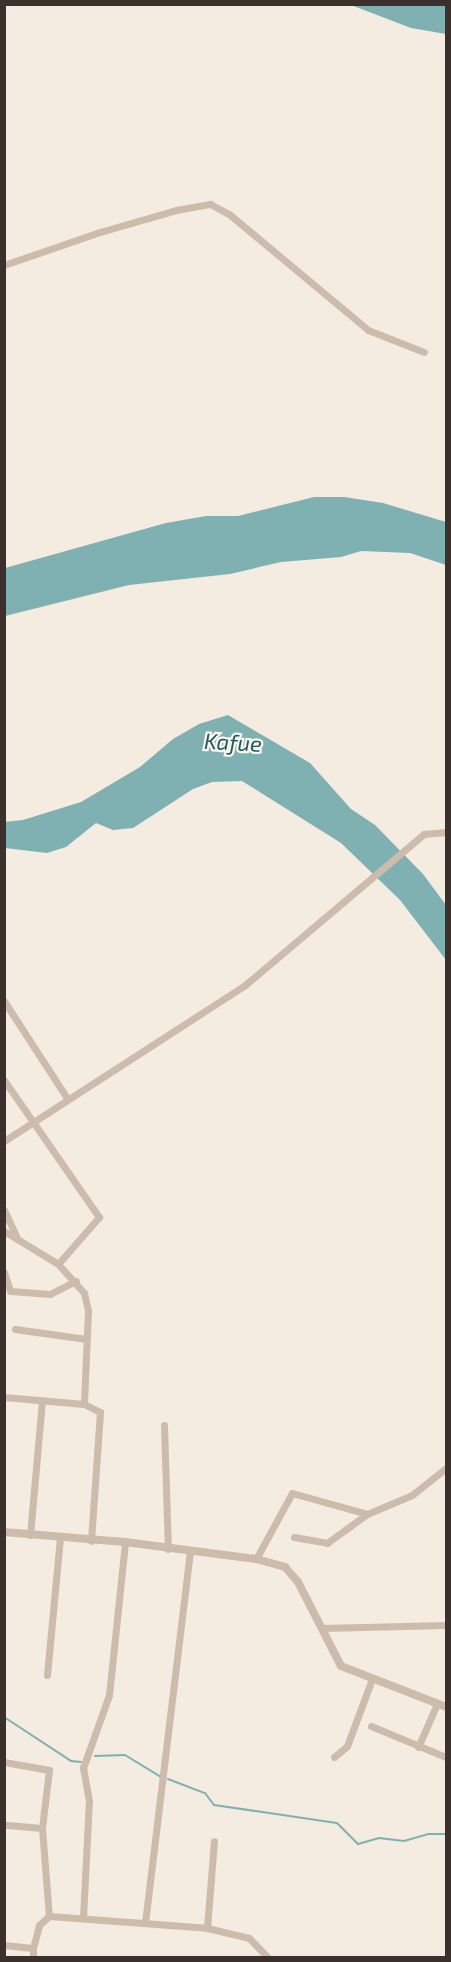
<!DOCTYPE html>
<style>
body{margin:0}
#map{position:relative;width:451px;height:1962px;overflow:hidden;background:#f4ebe1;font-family:"Exo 2",sans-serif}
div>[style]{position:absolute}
.water>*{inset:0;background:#7fb0b2}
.stream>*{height:2px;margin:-1px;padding:0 1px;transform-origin:1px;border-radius:1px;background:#7fb0b2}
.minor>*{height:7px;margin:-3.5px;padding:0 3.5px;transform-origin:3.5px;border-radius:3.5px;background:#cdbbac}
.tertiary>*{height:8px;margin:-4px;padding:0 4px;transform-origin:4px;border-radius:4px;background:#cdbbac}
span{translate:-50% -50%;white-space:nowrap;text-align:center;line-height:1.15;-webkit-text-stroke:4.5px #fbf5ee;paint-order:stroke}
.water-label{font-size:22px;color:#1f5a5e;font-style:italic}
.frame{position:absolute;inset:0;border:6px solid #3b302b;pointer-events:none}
</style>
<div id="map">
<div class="water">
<div style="clip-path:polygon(351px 5px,446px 5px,446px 34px,411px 28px)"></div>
<div style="clip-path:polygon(314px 497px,344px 497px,383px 503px,446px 522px,446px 565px,410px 553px,361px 551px,341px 557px,281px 562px,230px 574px,129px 585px,5px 616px,5px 568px,166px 523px,206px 516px,238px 516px)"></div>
<div style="clip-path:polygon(228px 715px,310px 763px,351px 809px,375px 825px,423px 874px,446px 905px,446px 960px,400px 900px,341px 843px,242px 781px,212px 782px,193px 789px,133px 828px,113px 830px,96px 823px,66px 847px,47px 853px,5px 848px,4px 822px,23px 820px,81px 802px,140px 767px,173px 739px,199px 724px)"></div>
</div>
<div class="stream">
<div style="left:4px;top:1717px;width:80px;rotate:33.3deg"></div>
<div style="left:71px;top:1761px;width:10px;rotate:6deg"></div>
<div style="left:95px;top:1756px;width:30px;rotate:-2deg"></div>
<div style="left:125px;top:1755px;width:42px;rotate:31.4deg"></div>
<div style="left:168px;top:1779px;width:40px;rotate:21deg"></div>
<div style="left:205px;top:1793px;width:15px;rotate:53deg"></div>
<div style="left:214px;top:1805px;width:124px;rotate:8.3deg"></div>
<div style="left:337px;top:1823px;width:30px;rotate:45deg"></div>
<div style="left:358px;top:1844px;width:22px;rotate:-16deg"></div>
<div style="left:379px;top:1838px;width:25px;rotate:7deg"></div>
<div style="left:404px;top:1841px;width:25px;rotate:-16deg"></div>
<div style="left:428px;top:1834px;width:18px"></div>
</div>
<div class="minor">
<div style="left:4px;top:265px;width:102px;rotate:-19deg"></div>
<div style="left:100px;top:232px;width:79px;rotate:-16.1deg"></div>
<div style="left:176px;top:210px;width:35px;rotate:-10deg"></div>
<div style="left:210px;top:204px;width:21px;rotate:28deg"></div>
<div style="left:229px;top:214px;width:181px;rotate:39.8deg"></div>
<div style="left:368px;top:330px;width:60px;rotate:21.4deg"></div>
<div style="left:4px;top:1001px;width:116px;rotate:57deg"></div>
<div style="left:4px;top:1080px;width:167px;rotate:55.3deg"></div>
<div style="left:99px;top:1217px;width:62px;rotate:131.1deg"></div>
<div style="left:4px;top:1141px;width:287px;rotate:-32.9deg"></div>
<div style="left:245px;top:985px;width:234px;rotate:-40.2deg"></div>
<div style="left:424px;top:834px;width:22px;rotate:-5deg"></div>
<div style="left:4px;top:1210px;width:31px;rotate:65deg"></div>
<div style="left:4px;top:1231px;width:63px;rotate:31.4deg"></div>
<div style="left:58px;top:1264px;width:39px;rotate:48deg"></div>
<div style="left:84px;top:1293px;width:18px;rotate:77deg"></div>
<div style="left:88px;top:1311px;width:93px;rotate:92.5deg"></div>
<div style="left:4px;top:1272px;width:20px;rotate:72deg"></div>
<div style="left:10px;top:1291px;width:40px;rotate:4.3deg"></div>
<div style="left:50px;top:1294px;width:29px;rotate:-27deg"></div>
<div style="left:15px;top:1329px;width:72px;rotate:8deg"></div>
<div style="left:4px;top:1397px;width:80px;rotate:5deg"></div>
<div style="left:84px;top:1404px;width:18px;rotate:27deg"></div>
<div style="left:100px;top:1412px;width:129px;rotate:94deg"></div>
<div style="left:164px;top:1425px;width:124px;rotate:88.2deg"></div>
<div style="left:30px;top:1535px;width:135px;rotate:-84.9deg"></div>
<div style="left:294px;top:1537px;width:34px;rotate:10deg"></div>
<div style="left:327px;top:1543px;width:49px;rotate:-35.9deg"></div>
<div style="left:256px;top:1559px;width:75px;rotate:-61.4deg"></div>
<div style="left:292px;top:1493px;width:78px;rotate:15.6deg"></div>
<div style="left:367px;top:1514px;width:49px;rotate:-22.9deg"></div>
<div style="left:412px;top:1495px;width:43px;rotate:-38.5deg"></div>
<div style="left:322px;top:1628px;width:124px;rotate:-1.4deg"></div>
<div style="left:47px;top:1675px;width:138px;rotate:-84.6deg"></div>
<div style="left:371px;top:1726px;width:81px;rotate:22.5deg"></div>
<div style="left:418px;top:1747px;width:47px;rotate:-66.2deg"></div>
<div style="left:334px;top:1757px;width:17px;rotate:-40deg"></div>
<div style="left:347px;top:1746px;width:72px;rotate:-69.5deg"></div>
<div style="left:4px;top:1762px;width:46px;rotate:10.1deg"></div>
<div style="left:49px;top:1770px;width:58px;rotate:96.9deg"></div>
<div style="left:42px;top:1828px;width:38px;rotate:-175deg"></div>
<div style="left:42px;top:1828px;width:88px;rotate:85.5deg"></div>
<div style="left:83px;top:1918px;width:117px;rotate:-87.1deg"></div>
<div style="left:89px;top:1801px;width:34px;rotate:-100deg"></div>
<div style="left:83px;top:1768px;width:77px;rotate:-70.4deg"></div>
<div style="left:109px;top:1695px;width:154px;rotate:-84deg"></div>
<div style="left:145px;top:1923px;width:373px;rotate:-83.1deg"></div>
<div style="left:207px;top:1928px;width:87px;rotate:-85.4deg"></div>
<div style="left:4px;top:1945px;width:29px;rotate:6deg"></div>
<div style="left:33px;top:1948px;width:10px;rotate:90deg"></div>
<div style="left:33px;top:1948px;width:24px;rotate:-75deg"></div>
<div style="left:39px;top:1925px;width:13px;rotate:-42deg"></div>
<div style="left:49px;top:1916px;width:158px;rotate:4.3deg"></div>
<div style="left:207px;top:1928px;width:43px;rotate:13.4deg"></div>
<div style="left:249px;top:1938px;width:28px;rotate:46deg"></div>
</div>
<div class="tertiary">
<div style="left:4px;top:1532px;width:121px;rotate:4.7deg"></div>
<div style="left:125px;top:1542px;width:132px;rotate:7.4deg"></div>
<div style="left:256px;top:1559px;width:30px;rotate:15deg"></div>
<div style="left:285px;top:1567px;width:20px;rotate:49deg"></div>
<div style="left:298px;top:1582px;width:94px;rotate:62.9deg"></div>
<div style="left:341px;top:1666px;width:113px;rotate:21.3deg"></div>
</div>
<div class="water-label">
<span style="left:233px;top:742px;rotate:3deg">Kafue</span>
</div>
<div class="frame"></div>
</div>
